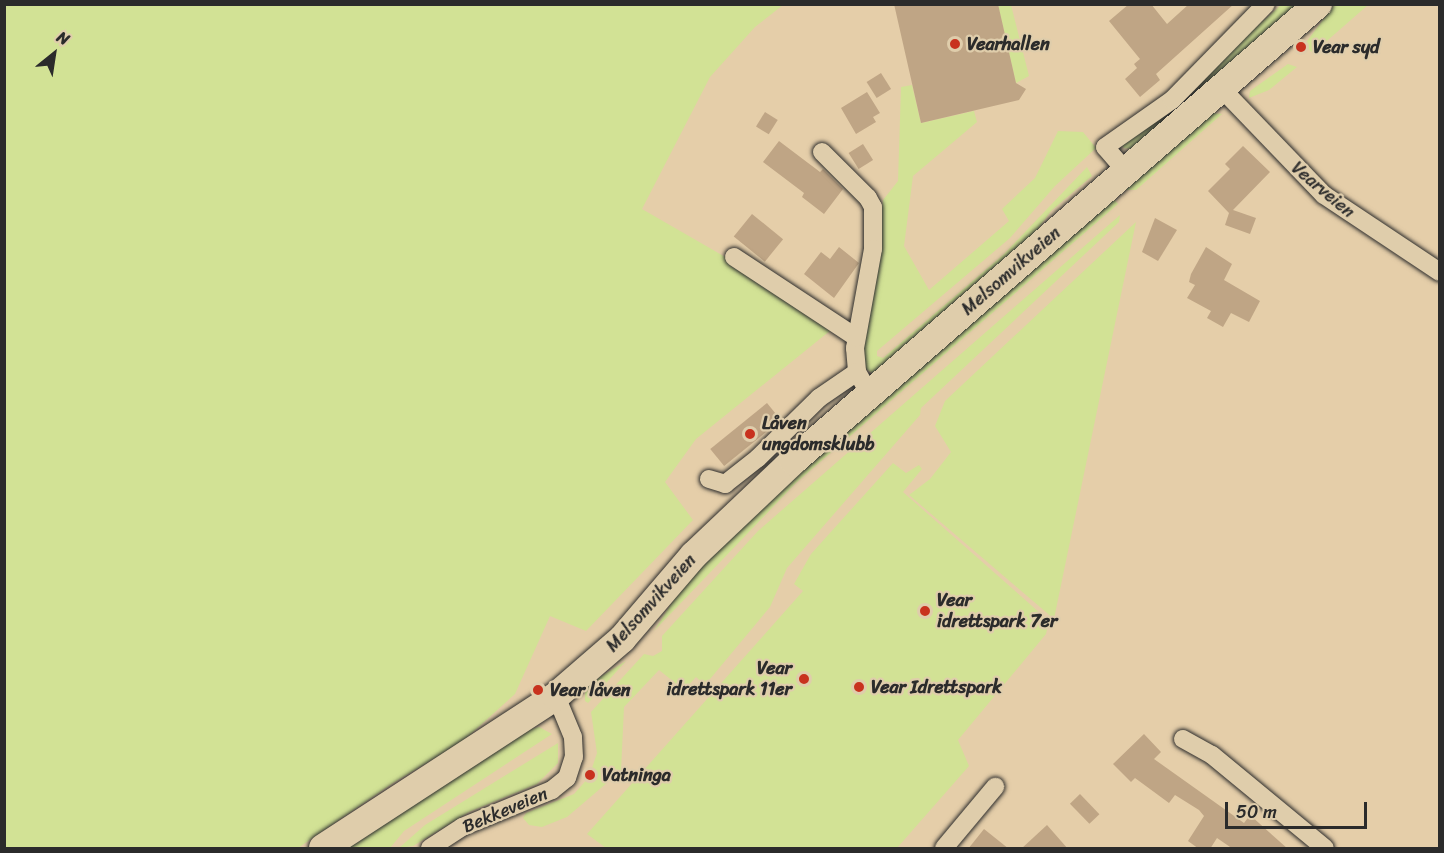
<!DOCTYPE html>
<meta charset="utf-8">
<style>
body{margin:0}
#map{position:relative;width:1444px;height:853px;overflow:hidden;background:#e5cea9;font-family:Sriracha,sans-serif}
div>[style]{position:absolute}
.green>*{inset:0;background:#d2e295}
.building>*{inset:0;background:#bfa585;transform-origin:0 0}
.roads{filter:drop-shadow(0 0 2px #2b2b2b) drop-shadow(0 0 2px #2b2b2b)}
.street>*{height:18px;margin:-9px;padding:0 9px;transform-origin:9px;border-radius:9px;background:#dfcdab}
.primary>*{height:28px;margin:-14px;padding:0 14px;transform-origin:14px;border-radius:14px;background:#dfcdab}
.dots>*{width:16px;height:16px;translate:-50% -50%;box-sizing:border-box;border:3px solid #dfcdab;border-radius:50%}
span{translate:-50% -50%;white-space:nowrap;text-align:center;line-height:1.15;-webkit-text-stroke:4.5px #dfcdab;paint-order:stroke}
.poi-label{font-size:18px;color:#2b2b2b;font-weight:700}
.left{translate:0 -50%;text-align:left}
.right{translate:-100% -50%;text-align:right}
.street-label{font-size:18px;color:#2b2b2b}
.frame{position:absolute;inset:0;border:6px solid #2b2b2b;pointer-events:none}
.north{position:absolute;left:24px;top:24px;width:60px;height:60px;-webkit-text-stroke:4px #dfcdab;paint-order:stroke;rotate:30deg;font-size:16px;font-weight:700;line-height:24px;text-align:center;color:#2b2b2b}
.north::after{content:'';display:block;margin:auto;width:21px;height:27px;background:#2b2b2b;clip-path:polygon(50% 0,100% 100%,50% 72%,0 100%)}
.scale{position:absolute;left:1225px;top:802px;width:142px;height:27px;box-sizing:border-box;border:3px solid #2b2b2b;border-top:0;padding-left:8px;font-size:18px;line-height:21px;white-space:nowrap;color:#2b2b2b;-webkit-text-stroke:4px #dfcdab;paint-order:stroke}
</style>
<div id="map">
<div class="green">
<div style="clip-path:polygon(5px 5px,783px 5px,755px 27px,710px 77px,642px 209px,753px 273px,831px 330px,696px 439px,665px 482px,693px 520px,586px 631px,550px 616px,515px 694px,462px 742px,393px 783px,298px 848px,5px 848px)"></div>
<div style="clip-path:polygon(998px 5px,1011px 5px,1029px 76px,1016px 83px)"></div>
<div style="clip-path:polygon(1281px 5px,1302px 5px,1135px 149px,1124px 148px,1122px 145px)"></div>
<div style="clip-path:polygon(1334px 5px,1368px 5px,1313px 53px,1304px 45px)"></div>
<div style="clip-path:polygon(1288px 64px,1297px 67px,1269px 90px,1249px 98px,1250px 91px)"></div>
<div style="clip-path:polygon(912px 85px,921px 123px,974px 111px,977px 122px,913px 176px,904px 246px,929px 290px,1009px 221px,1002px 209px,1035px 178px,1058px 131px,1083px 132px,1096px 148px,1055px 186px,1010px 238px,877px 351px,877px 356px,883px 358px,1004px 254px,1087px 167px,1092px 176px,1051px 211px,1032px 237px,875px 375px,862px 366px,866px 321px,883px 200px,898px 181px,901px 87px)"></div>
<div style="clip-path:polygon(1213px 113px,1222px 114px,1136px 190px,1124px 190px)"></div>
<div style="clip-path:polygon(1113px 198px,1118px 204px,796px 483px,654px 631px,683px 585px,743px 520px)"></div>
<div style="clip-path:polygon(1120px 215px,1119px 222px,921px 408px,920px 415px,787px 568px,770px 607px,705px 685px,696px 677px,684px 690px,659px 670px,624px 707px,621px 771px,567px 817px,542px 827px,529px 825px,523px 818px,526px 813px,574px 794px,589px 777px,597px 753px,591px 712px,644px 654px,653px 656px,662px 651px,662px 636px,758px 531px)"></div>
<div style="clip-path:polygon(1136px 222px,1054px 619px,909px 495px,930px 479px,951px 452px,935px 426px,945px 401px)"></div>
<div style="clip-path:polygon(893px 463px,906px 473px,919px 465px,922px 469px,903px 492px,1049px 621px,1046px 634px,958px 740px,969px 766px,897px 848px,606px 848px,587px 834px,803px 591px,794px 584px,811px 554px)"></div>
<div style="clip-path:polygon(626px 661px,588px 703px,585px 701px,585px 691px,590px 683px)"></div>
<div style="clip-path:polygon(539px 727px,552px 734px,404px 831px,390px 848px,344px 848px,527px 730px)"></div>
<div style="clip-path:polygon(558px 743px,558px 763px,537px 784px,469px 812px,413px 846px,399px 848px,425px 825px)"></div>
</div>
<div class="building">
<div style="clip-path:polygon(894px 4px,998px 4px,1016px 83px,1026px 89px,1019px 100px,921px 123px)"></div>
<div style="clip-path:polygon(1129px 4px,1151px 4px,1167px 24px,1189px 4px,1234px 4px,1156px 74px,1160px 80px,1140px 97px,1125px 79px,1137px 68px,1134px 64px,1140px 59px,1109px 21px)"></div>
<div style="left:881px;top:73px;width:19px;height:17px;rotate:58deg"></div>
<div style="clip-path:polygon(867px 92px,880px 113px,873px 117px,876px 122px,856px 134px,841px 108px)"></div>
<div style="left:765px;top:112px;width:15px;height:17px;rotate:32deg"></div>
<div style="clip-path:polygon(779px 141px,820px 172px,823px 169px,843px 189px,824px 214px,802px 197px,804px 193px,763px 162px)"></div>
<div style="left:863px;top:144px;width:19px;height:17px;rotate:58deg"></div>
<div style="clip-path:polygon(1243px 146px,1270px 172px,1233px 210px,1256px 218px,1250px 234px,1225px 225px,1229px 213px,1208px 191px,1230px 169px,1225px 164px)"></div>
<div style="left:752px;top:214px;width:40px;height:29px;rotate:39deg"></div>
<div style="clip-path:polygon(1155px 218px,1177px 230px,1158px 261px,1142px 252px)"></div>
<div style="clip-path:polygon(839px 247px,859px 263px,834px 298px,804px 274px,821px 252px,830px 259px)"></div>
<div style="clip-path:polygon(1206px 247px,1232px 264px,1224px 280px,1260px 301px,1249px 322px,1231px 313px,1223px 327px,1207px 318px,1211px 311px,1187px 298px,1195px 285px,1189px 282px,1191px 274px)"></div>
<div style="left:767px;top:403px;width:22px;height:73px;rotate:51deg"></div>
<div style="clip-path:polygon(1144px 734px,1161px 752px,1154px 759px,1244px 823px,1250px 815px,1288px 849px,1233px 849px,1217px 838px,1210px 849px,1199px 849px,1188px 841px,1204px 816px,1199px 810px,1175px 795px,1169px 803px,1135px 778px,1131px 782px,1113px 764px)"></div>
<div style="left:1080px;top:794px;width:28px;height:14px;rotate:46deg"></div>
<div style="clip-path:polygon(1047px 825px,1068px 849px,1021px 849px)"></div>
<div style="clip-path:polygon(984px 829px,1009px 849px,968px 849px)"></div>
</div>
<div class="roads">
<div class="street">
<div style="left:1222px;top:89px;width:147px;rotate:46.1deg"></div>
<div style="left:1324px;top:195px;width:139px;rotate:33.6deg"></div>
<div style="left:822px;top:152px;width:65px;rotate:45deg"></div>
<div style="left:868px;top:198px;width:10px;rotate:61deg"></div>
<div style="left:873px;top:207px;width:42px;rotate:90deg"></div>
<div style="left:873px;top:249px;width:101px;rotate:100.3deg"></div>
<div style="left:855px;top:348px;width:24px;rotate:85deg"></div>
<div style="left:857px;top:372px;width:24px;rotate:60deg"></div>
<div style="left:1125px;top:170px;width:30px;rotate:-131deg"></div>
<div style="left:1105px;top:147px;width:82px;rotate:-35deg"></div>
<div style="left:1172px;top:100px;width:134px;rotate:-45.6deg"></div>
<div style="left:734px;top:257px;width:146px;rotate:33.3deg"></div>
<div style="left:709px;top:479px;width:17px;rotate:17deg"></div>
<div style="left:725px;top:484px;width:42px;rotate:-38.2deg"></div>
<div style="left:758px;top:458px;width:86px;rotate:-44.5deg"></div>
<div style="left:819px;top:398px;width:46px;rotate:-34.4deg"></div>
<div style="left:1183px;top:739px;width:33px;rotate:29deg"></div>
<div style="left:1212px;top:755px;width:146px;rotate:39.5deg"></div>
<div style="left:430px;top:848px;width:38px;rotate:-33deg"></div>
<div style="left:462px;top:827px;width:97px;rotate:-22.3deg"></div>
<div style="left:552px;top:790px;width:19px;rotate:-39deg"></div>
<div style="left:567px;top:778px;width:22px;rotate:-72deg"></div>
<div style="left:574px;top:757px;width:20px;rotate:-93deg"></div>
<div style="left:573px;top:737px;width:44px;rotate:-112.5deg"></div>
<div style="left:944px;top:848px;width:80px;rotate:-50.1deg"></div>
</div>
<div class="primary">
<div style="left:323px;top:848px;width:278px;rotate:-33.1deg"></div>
<div style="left:556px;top:696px;width:87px;rotate:-40.8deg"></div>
<div style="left:622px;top:639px;width:111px;rotate:-49.4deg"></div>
<div style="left:694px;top:555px;width:137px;rotate:-43.5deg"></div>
<div style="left:793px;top:461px;width:696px;rotate:-41.04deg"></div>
</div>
</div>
<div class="dots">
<div style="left:955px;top:44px;background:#c8321e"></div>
<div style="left:1301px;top:47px;background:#c8321e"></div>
<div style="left:750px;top:434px;background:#c8321e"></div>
<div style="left:925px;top:611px;background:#c8321e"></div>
<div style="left:804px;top:679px;background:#c8321e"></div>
<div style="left:859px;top:687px;background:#c8321e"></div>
<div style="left:538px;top:690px;background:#c8321e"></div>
<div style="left:590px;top:775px;background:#c8321e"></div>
</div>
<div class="poi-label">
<span class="left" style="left:967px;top:44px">Vearhallen</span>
<span class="left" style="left:1313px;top:47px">Vear syd</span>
<span class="left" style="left:762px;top:434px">Låven<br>ungdomsklubb</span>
<span class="left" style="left:937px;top:611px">Vear<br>idrettspark 7er</span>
<span class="right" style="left:792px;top:679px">Vear<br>idrettspark 11er</span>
<span class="left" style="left:871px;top:687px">Vear Idrettspark</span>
<span class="left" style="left:550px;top:690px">Vear låven</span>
<span class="left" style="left:602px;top:775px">Vatninga</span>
</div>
<div class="street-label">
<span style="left:1323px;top:190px;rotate:40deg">Vearveien</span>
<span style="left:1011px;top:271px;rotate:-41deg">Melsomvikveien</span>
<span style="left:651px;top:603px;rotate:-48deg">Melsomvikveien</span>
<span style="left:505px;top:810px;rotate:-23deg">Bekkeveien</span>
</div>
<div class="frame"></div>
<div class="north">N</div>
<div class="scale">50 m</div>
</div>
